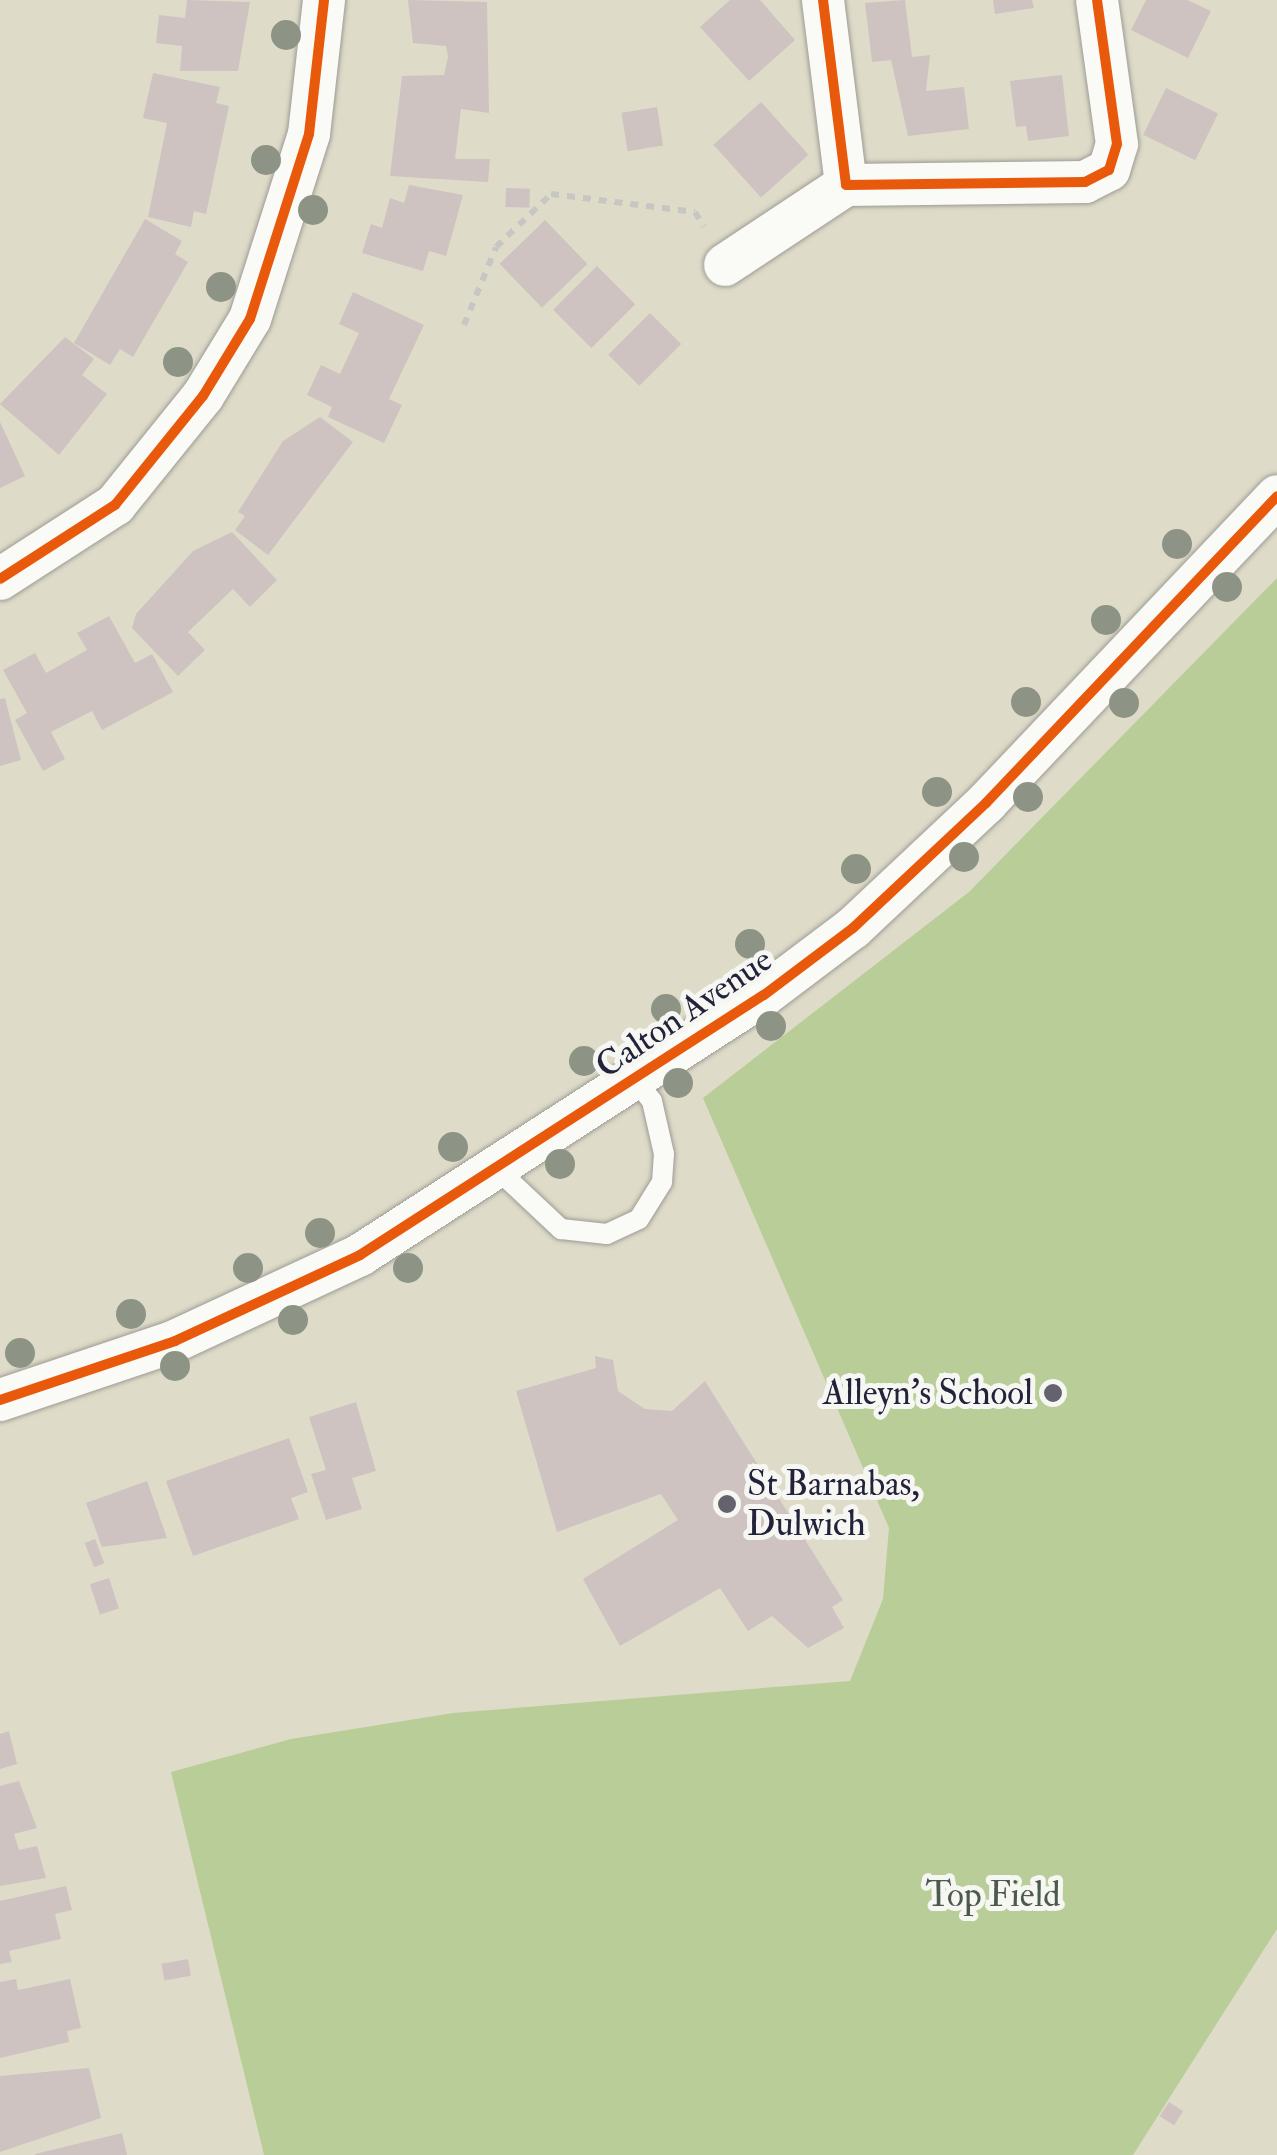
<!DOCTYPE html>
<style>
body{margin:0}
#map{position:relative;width:1277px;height:2155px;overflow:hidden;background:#dfdbc9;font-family:"IM FELL Double Pica",serif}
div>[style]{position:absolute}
.green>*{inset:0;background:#b8cd97}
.building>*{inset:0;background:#cec3c0;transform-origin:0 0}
.path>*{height:6px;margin-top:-3px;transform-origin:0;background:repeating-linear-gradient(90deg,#c6c6c3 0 8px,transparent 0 16px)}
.roads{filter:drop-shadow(0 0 2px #9d9b94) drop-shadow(0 0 2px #9d9b94)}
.service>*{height:20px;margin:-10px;padding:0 10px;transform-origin:10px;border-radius:10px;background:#fafaf7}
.minor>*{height:42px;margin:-21px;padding:0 21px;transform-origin:21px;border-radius:21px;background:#fafaf7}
.cycleway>*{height:10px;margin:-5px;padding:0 5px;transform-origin:5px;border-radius:5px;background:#e8590c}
.trees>*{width:30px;height:30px;margin:-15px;border-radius:50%;background:#8e9485}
.dots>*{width:28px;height:28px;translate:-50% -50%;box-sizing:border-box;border:5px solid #f6f6f2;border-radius:50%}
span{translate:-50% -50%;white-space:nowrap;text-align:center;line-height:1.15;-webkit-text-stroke:10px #f6f6f2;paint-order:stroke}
.street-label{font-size:35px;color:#22223b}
.poi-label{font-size:35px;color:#22223b}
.right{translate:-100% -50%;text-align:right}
.left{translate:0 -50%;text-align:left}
.park-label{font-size:35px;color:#4c5a4d}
</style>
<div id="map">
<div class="green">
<div style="clip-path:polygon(1277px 578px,1277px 1929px,1133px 2155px,264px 2155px,171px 1772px,291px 1739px,453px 1713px,850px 1681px,883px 1599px,889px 1528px,703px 1098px,969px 892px)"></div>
</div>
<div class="building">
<div style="clip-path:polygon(187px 0,250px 2px,238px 71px,180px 71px,182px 46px,156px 43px,159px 15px,185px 18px)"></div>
<div style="clip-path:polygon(408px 0,487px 2px,489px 113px,461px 109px,455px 159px,490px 159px,488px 182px,390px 176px,402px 76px,444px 75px,448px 57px,446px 46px,413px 43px)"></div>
<div style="clip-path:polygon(730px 0,760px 0,795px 40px,749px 81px,700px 27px)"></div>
<div style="clip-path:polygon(905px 0,912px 57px,930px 55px,926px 91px,964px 87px,969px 129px,908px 136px,891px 60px,872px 62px,865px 3px)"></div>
<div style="clip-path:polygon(993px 0,1032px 0,1034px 8px,995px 14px)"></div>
<div style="clip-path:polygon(1146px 0,1187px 0,1211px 11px,1188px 58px,1131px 30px)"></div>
<div style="clip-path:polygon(153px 73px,220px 87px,216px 103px,229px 106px,206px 214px,194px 211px,191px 227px,148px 217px,167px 123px,143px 118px)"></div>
<div style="clip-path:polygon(1062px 75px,1069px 136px,1028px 141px,1026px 126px,1016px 127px,1010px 81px)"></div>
<div style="left:1166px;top:88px;width:58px;height:52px;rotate:26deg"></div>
<div style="left:761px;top:102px;width:71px;height:64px;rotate:48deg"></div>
<div style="left:657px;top:107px;width:39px;height:36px;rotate:81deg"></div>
<div style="clip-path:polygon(409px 185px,463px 195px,446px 256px,429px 251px,423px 271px,362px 253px,371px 224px,382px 228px,390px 198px,404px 203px)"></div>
<div style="left:506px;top:188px;width:24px;height:19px;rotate:2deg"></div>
<div style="clip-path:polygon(145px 219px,182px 241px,175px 254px,188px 262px,133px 357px,120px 349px,110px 365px,74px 343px)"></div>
<div style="left:545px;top:220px;width:61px;height:63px;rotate:46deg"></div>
<div style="left:597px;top:266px;width:54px;height:62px;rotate:45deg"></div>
<div style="clip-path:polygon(353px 292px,424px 325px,389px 399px,402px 405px,384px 443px,328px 417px,332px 407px,307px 395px,321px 365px,340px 374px,359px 333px,339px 324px)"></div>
<div style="left:650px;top:313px;width:44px;height:59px;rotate:45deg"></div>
<div style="clip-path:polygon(65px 337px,94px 359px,82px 375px,107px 394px,59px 455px,0 404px)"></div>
<div style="clip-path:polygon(320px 417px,353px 442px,268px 555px,235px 530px,245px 516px,238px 512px,283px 441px)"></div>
<div style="clip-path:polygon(0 422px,25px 476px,0 488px)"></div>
<div style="clip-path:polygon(232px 532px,277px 580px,250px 607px,233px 589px,188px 632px,205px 650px,178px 676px,132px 628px,136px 614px,193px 551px)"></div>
<div style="clip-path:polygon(109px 616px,135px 663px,152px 654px,173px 692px,102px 730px,92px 711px,51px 732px,65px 759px,43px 771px,15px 720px,27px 713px,3px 670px,35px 653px,46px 673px,87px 650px,77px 633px)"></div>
<div style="clip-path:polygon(5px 698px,21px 760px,0 766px,0 699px)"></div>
<div style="clip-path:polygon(595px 1356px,613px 1360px,618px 1391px,645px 1409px,672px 1411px,705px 1381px,843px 1600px,832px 1607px,844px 1628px,808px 1648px,772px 1616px,748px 1631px,720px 1588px,620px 1646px,583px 1579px,678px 1520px,661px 1494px,557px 1532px,516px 1391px,596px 1368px)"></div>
<div style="clip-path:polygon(356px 1402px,376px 1471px,352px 1478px,362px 1509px,326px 1520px,311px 1474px,326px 1470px,309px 1417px)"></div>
<div style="clip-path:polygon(289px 1438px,308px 1492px,291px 1498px,299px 1519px,193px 1556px,166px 1481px)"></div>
<div style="clip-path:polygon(147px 1481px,167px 1538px,102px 1547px,86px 1503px)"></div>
<div style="left:95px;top:1539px;width:26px;height:11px;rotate:69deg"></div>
<div style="left:109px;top:1578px;width:32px;height:20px;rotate:72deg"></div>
<div style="clip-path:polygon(9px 1731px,17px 1764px,0 1769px,0 1734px)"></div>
<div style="clip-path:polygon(19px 1781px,37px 1828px,14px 1834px,19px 1850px,37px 1846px,46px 1878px,0 1886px,0 1786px)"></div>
<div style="clip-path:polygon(66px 1886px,72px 1910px,55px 1914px,61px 1939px,9px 1951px,12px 1962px,0 1964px,0 1901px)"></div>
<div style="left:188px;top:1959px;width:17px;height:27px;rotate:80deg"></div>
<div style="clip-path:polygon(16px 1979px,18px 1990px,70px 1979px,81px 2028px,67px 2031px,69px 2042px,0 2058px,0 1982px)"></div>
<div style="clip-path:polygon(89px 2068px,101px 2118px,0 2152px,0 2076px)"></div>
<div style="left:1169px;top:2102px;width:17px;height:17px;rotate:33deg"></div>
<div style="clip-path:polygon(122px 2133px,127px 2155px,35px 2155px,35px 2154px)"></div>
</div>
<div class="path">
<div style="left:464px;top:325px;width:84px;rotate:-67.7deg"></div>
<div style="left:496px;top:247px;width:76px;rotate:-43.9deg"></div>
<div style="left:551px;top:194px;width:145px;rotate:7.1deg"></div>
<div style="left:695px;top:212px;width:17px;rotate:59deg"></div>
</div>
<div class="roads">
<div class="service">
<div style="left:497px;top:1169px;width:88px;rotate:43.2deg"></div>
<div style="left:561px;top:1229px;width:46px;rotate:6.2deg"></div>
<div style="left:607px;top:1234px;width:35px;rotate:-25deg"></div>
<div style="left:639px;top:1219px;width:44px;rotate:-58.1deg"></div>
<div style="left:662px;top:1182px;width:28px;rotate:-86deg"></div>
<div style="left:664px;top:1154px;width:54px;rotate:-102.8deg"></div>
<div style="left:652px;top:1101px;width:27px;rotate:-129deg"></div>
</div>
<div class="minor">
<div style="left:823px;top:0;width:186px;rotate:82.9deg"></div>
<div style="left:846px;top:185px;width:239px;rotate:-0.7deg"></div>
<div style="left:1085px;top:182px;width:27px;rotate:-27deg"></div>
<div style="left:1109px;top:170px;width:27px;rotate:-73deg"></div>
<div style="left:1117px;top:144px;width:145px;rotate:-97.9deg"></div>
<div style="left:725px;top:265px;width:145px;rotate:-33.5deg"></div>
<div style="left:0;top:579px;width:137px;rotate:-32.8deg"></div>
<div style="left:115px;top:505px;width:140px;rotate:-51.1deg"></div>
<div style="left:203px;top:396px;width:90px;rotate:-58.6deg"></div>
<div style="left:250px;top:319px;width:194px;rotate:-72.3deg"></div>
<div style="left:309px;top:134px;width:135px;rotate:-83.6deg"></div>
<div style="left:0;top:1400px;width:185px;rotate:-18.6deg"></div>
<div style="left:175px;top:1341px;width:204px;rotate:-24.9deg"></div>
<div style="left:360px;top:1255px;width:480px;rotate:-32.8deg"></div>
<div style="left:764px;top:995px;width:111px;rotate:-37deg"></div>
<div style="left:853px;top:928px;width:183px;rotate:-43.2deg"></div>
<div style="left:986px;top:803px;width:423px;rotate:-46.5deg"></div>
</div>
</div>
<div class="cycleway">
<div style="left:823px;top:0;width:186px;rotate:82.9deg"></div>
<div style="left:846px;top:185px;width:239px;rotate:-0.7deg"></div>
<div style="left:1085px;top:182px;width:27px;rotate:-27deg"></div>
<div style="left:1109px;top:170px;width:27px;rotate:-73deg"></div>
<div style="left:1117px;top:144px;width:145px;rotate:-97.9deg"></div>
<div style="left:0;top:579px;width:137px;rotate:-32.8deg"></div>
<div style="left:115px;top:505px;width:140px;rotate:-51.1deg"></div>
<div style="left:203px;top:396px;width:90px;rotate:-58.6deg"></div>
<div style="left:250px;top:319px;width:194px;rotate:-72.3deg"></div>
<div style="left:309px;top:134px;width:135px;rotate:-83.6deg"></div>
<div style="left:0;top:1400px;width:185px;rotate:-18.6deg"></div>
<div style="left:175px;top:1341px;width:204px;rotate:-24.9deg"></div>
<div style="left:360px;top:1255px;width:480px;rotate:-32.8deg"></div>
<div style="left:764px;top:995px;width:111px;rotate:-37deg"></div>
<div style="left:853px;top:928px;width:183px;rotate:-43.2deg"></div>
<div style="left:986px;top:803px;width:423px;rotate:-46.5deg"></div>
</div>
<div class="trees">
<div style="left:286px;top:35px"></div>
<div style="left:266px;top:160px"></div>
<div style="left:313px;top:210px"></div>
<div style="left:221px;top:287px"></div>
<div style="left:178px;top:362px"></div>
<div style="left:1177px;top:544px"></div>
<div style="left:1227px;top:587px"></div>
<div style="left:1106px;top:620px"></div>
<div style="left:1026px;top:702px"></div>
<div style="left:1124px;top:703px"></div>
<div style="left:937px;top:792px"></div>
<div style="left:1028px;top:797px"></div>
<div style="left:964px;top:857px"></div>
<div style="left:856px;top:869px"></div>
<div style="left:750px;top:944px"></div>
<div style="left:666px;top:1009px"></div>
<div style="left:771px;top:1026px"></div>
<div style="left:584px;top:1061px"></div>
<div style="left:678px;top:1083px"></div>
<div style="left:453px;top:1147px"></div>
<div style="left:560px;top:1164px"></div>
<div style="left:320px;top:1233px"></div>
<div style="left:248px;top:1268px"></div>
<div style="left:408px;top:1268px"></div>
<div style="left:131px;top:1314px"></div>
<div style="left:293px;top:1320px"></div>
<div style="left:20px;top:1353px"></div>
<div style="left:175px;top:1366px"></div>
</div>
<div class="dots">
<div style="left:1053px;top:1393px;background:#64636d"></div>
<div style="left:727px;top:1504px;background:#64636d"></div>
</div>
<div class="street-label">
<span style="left:684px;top:1013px;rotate:-34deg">Calton Avenue</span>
</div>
<div class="poi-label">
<span class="right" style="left:1033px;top:1393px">Alleyn's School</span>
<span class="left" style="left:747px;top:1504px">St Barnabas,<br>Dulwich</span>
</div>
<div class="park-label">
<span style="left:993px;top:1895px">Top Field</span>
</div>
</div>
